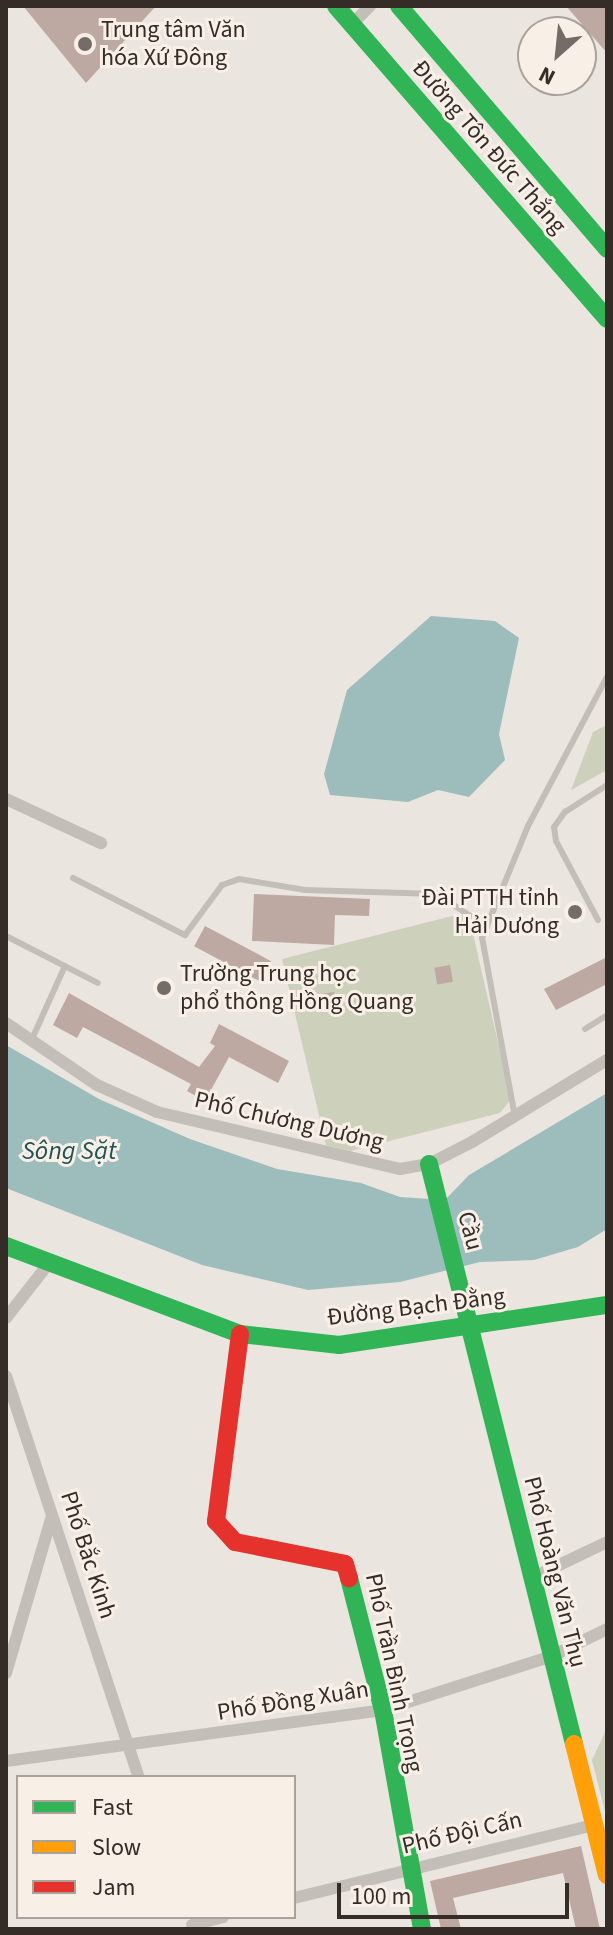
<!DOCTYPE html>
<meta charset="utf-8">
<style>
body{margin:0}
#map{position:relative;width:613px;height:1935px;overflow:hidden;background:#ebe5e0;font-family:"Source Sans 3",sans-serif}
div>[style]{position:absolute}
.green>*{inset:0;background:#cdd0ba}
.water>*{inset:0;background:#9dbdbc}
.building>*{inset:0;background:#bea9a2;transform-origin:0 0}
.lane>*{height:6px;margin:-3px;padding:0 3px;transform-origin:3px;border-radius:3px;background:#c4beb9}
.street>*{height:12px;margin:-6px;padding:0 6px;transform-origin:6px;border-radius:6px;background:#c4beb9}
.fast>*{height:18px;margin:-9px;padding:0 9px;transform-origin:9px;border-radius:9px;background:#30b455}
.slow>*{height:18px;margin:-9px;padding:0 9px;transform-origin:9px;border-radius:9px;background:#ff9f0a}
.jam>*{height:18px;margin:-9px;padding:0 9px;transform-origin:9px;border-radius:9px;background:#e5322d}
.dots>*{width:22px;height:22px;translate:-50% -50%;box-sizing:border-box;border:4px solid #f8f0e7;border-radius:50%}
span{translate:-50% -50%;white-space:nowrap;text-align:center;line-height:1.15;-webkit-text-stroke:6px #f8f0e7;paint-order:stroke}
.poi-label{font-size:24px;color:#352b27}
.left{translate:0 -50%;text-align:left}
.right{translate:-100% -50%;text-align:right}
.street-label{font-size:24px;color:#352b27}
.water-label{font-size:26px;color:#1f5254;font-style:italic}
.frame{position:absolute;inset:0;border:8px solid #352b27;pointer-events:none}
.legend{position:absolute;left:16px;top:1775px;width:280px;height:144px;box-sizing:border-box;background:#f8f0e7;border:2px solid #aaa19a;margin:0;padding:10px 14px;list-style:none;font-size:24px;color:#352b27}
.legend li{display:flex;align-items:center;gap:16px;height:40px}
.legend b{width:40px;border:2px solid #aaa19a}
.north{position:absolute;left:517px;top:16px;width:80px;height:80px;box-sizing:border-box;background:#f8f0e7;border:2px solid #aaa19a;border-radius:50%;rotate:207deg;font-size:22px;font-weight:700;line-height:32px;text-align:center;color:#352b27}
.north::after{content:'';display:block;margin:auto;width:28px;height:36px;background:#756c68;clip-path:polygon(50% 0,100% 100%,50% 72%,0 100%)}
.scale{position:absolute;left:337px;top:1883px;width:232px;height:36px;box-sizing:border-box;border:4px solid #352b27;border-top:0;padding-left:10px;font-size:24px;line-height:28px;white-space:nowrap;color:#352b27;-webkit-text-stroke:6px #f8f0e7;paint-order:stroke}
</style>
<div id="map">
<div class="green">
<div style="clip-path:polygon(607px 725px,607px 770px,571px 790px,593px 732px)"></div>
<div style="clip-path:polygon(468px 912px,511px 1099px,500px 1113px,350px 1151px,326px 1145px,282px 959px)"></div>
<div style="clip-path:polygon(607px 1728px,607px 1819px,592px 1760px)"></div>
</div>
<div class="water">
<div style="clip-path:polygon(431px 616px,495px 621px,519px 638px,499px 734px,505px 760px,469px 797px,438px 790px,408px 802px,330px 795px,324px 774px,347px 690px)"></div>
<div style="clip-path:polygon(6px 1045px,99px 1099px,190px 1139px,277px 1169px,361px 1183px,400px 1197px,445px 1200px,469px 1175px,607px 1093px,607px 1229px,578px 1247px,534px 1260px,480px 1262px,400px 1282px,308px 1290px,202px 1265px,6px 1188px)"></div>
</div>
<div class="building">
<div style="clip-path:polygon(23px 6px,156px 6px,86px 83px)"></div>
<div style="clip-path:polygon(566px 6px,607px 6px,607px 53px)"></div>
<div style="clip-path:polygon(254px 894px,370px 899px,369px 916px,335px 915px,334px 945px,252px 941px)"></div>
<div style="left:205px;top:926px;width:75px;height:23px;rotate:28deg"></div>
<div style="clip-path:polygon(607px 957px,607px 984px,556px 1010px,544px 989px)"></div>
<div style="left:450px;top:965px;width:17px;height:16px;rotate:80deg"></div>
<div style="left:334px;top:992px;width:18px;height:16px;rotate:81deg"></div>
<div style="clip-path:polygon(69px 993px,199px 1067px,215px 1046px,210px 1043px,219px 1024px,289px 1061px,278px 1083px,229px 1057px,205px 1101px,187px 1091px,191px 1084px,83px 1027px,77px 1038px,53px 1025px)"></div>
<div style="clip-path:polygon(581px 1846px,600px 1929px,576px 1929px,563px 1873px,453px 1898px,461px 1929px,441px 1929px,430px 1881px)"></div>
</div>
<div class="lane">
<div style="left:73px;top:878px;width:126px;rotate:27deg"></div>
<div style="left:185px;top:935px;width:62px;rotate:-53.5deg"></div>
<div style="left:222px;top:885px;width:18px;rotate:-19deg"></div>
<div style="left:239px;top:879px;width:67px;rotate:9.5deg"></div>
<div style="left:305px;top:890px;width:132px;rotate:1.7deg"></div>
<div style="left:437px;top:894px;width:60px;rotate:33.4deg"></div>
<div style="left:598px;top:920px;width:89px;rotate:-118deg"></div>
<div style="left:556px;top:841px;width:14px;rotate:-98deg"></div>
<div style="left:554px;top:827px;width:19px;rotate:-54deg"></div>
<div style="left:565px;top:812px;width:50px;rotate:-32.7deg"></div>
<div style="left:6px;top:936px;width:103px;rotate:27.1deg"></div>
<div style="left:585px;top:1029px;width:26px;rotate:-32deg"></div>
<div style="left:32px;top:1039px;width:80px;rotate:-65.7deg"></div>
<div style="left:515px;top:1117px;width:182px;rotate:-100.4deg"></div>
<div style="left:482px;top:938px;width:121px;rotate:-67.7deg"></div>
<div style="left:528px;top:826px;width:169px;rotate:-62.1deg"></div>
</div>
<div class="street">
<div style="left:351px;top:25px;width:27px;rotate:-45deg"></div>
<div style="left:6px;top:799px;width:105px;rotate:24.9deg"></div>
<div style="left:6px;top:1023px;width:110px;rotate:34.3deg"></div>
<div style="left:97px;top:1085px;width:66px;rotate:24.2deg"></div>
<div style="left:157px;top:1112px;width:250px;rotate:13.2deg"></div>
<div style="left:400px;top:1169px;width:29px;rotate:-10deg"></div>
<div style="left:429px;top:1164px;width:48px;rotate:-27.1deg"></div>
<div style="left:472px;top:1142px;width:158px;rotate:-31.3deg"></div>
<div style="left:6px;top:1318px;width:65px;rotate:-51.9deg"></div>
<div style="left:6px;top:1376px;width:422px;rotate:71.7deg"></div>
<div style="left:532px;top:1578px;width:83px;rotate:-25.6deg"></div>
<div style="left:6px;top:1673px;width:164px;rotate:-73.7deg"></div>
<div style="left:6px;top:1761px;width:380px;rotate:-7.7deg"></div>
<div style="left:383px;top:1710px;width:177px;rotate:-17.7deg"></div>
<div style="left:552px;top:1656px;width:61px;rotate:-26.1deg"></div>
<div style="left:294px;top:1898px;width:309px;rotate:-13.7deg"></div>
<div style="left:192px;top:1925px;width:32px;rotate:-14deg"></div>
</div>
<div class="fast">
<div style="left:336px;top:6px;width:414px;rotate:49.1deg"></div>
<div style="left:399px;top:6px;width:320px;rotate:49.4deg"></div>
<div style="left:429px;top:1164px;width:598px;rotate:75.96deg"></div>
<div style="left:6px;top:1246px;width:250px;rotate:20.6deg"></div>
<div style="left:240px;top:1334px;width:100px;rotate:6.3deg"></div>
<div style="left:339px;top:1345px;width:271px;rotate:-8.5deg"></div>
<div style="left:349px;top:1578px;width:136px;rotate:75.6deg"></div>
<div style="left:383px;top:1710px;width:222px;rotate:79.9deg"></div>
</div>
<div class="slow">
<div style="left:574px;top:1744px;width:135px;rotate:75.9deg"></div>
</div>
<div class="jam">
<div style="left:240px;top:1334px;width:189px;rotate:97.3deg"></div>
<div style="left:216px;top:1521px;width:28px;rotate:48deg"></div>
<div style="left:235px;top:1542px;width:112px;rotate:11.3deg"></div>
<div style="left:345px;top:1564px;width:15px;rotate:74deg"></div>
</div>
<div class="dots">
<div style="left:85px;top:44px;background:#756c68"></div>
<div style="left:575px;top:912px;background:#756c68"></div>
<div style="left:164px;top:988px;background:#756c68"></div>
</div>
<div class="poi-label">
<span class="left" style="left:101px;top:44px">Trung tâm Văn<br>hóa Xứ Đông</span>
<span class="right" style="left:559px;top:912px">Đài PTTH tỉnh<br>Hải Dương</span>
<span class="left" style="left:180px;top:988px">Trường Trung học<br>phổ thông Hồng Quang</span>
</div>
<div class="street-label">
<span style="left:489px;top:147px;rotate:49deg">Đường Tôn Đức Thắng</span>
<span style="left:289px;top:1121px;rotate:13deg">Phố Chương Dương</span>
<span style="left:470px;top:1231px;rotate:75deg">Cầu</span>
<span style="left:416px;top:1307px;rotate:-7deg">Đường Bạch Đằng</span>
<span style="left:88px;top:1555px;rotate:72deg">Phố Bắc Kinh</span>
<span style="left:555px;top:1572px;rotate:76deg">Phố Hoàng Văn Thụ</span>
<span style="left:394px;top:1673px;rotate:78deg">Phố Trần Bình Trọng</span>
<span style="left:293px;top:1701px;rotate:-9deg">Phố Đồng Xuân</span>
<span style="left:462px;top:1833px;rotate:-13deg">Phố Đội Cấn</span>
</div>
<div class="water-label">
<span style="left:69px;top:1151px">Sông Sặt</span>
</div>
<div class="frame"></div>
<ul class="legend">
<li><b style="height:10px;background:#30b455"></b>Fast</li>
<li><b style="height:10px;background:#ff9f0a"></b>Slow</li>
<li><b style="height:10px;background:#e5322d"></b>Jam</li>
</ul>
<div class="north">N</div>
<div class="scale">100 m</div>
</div>
